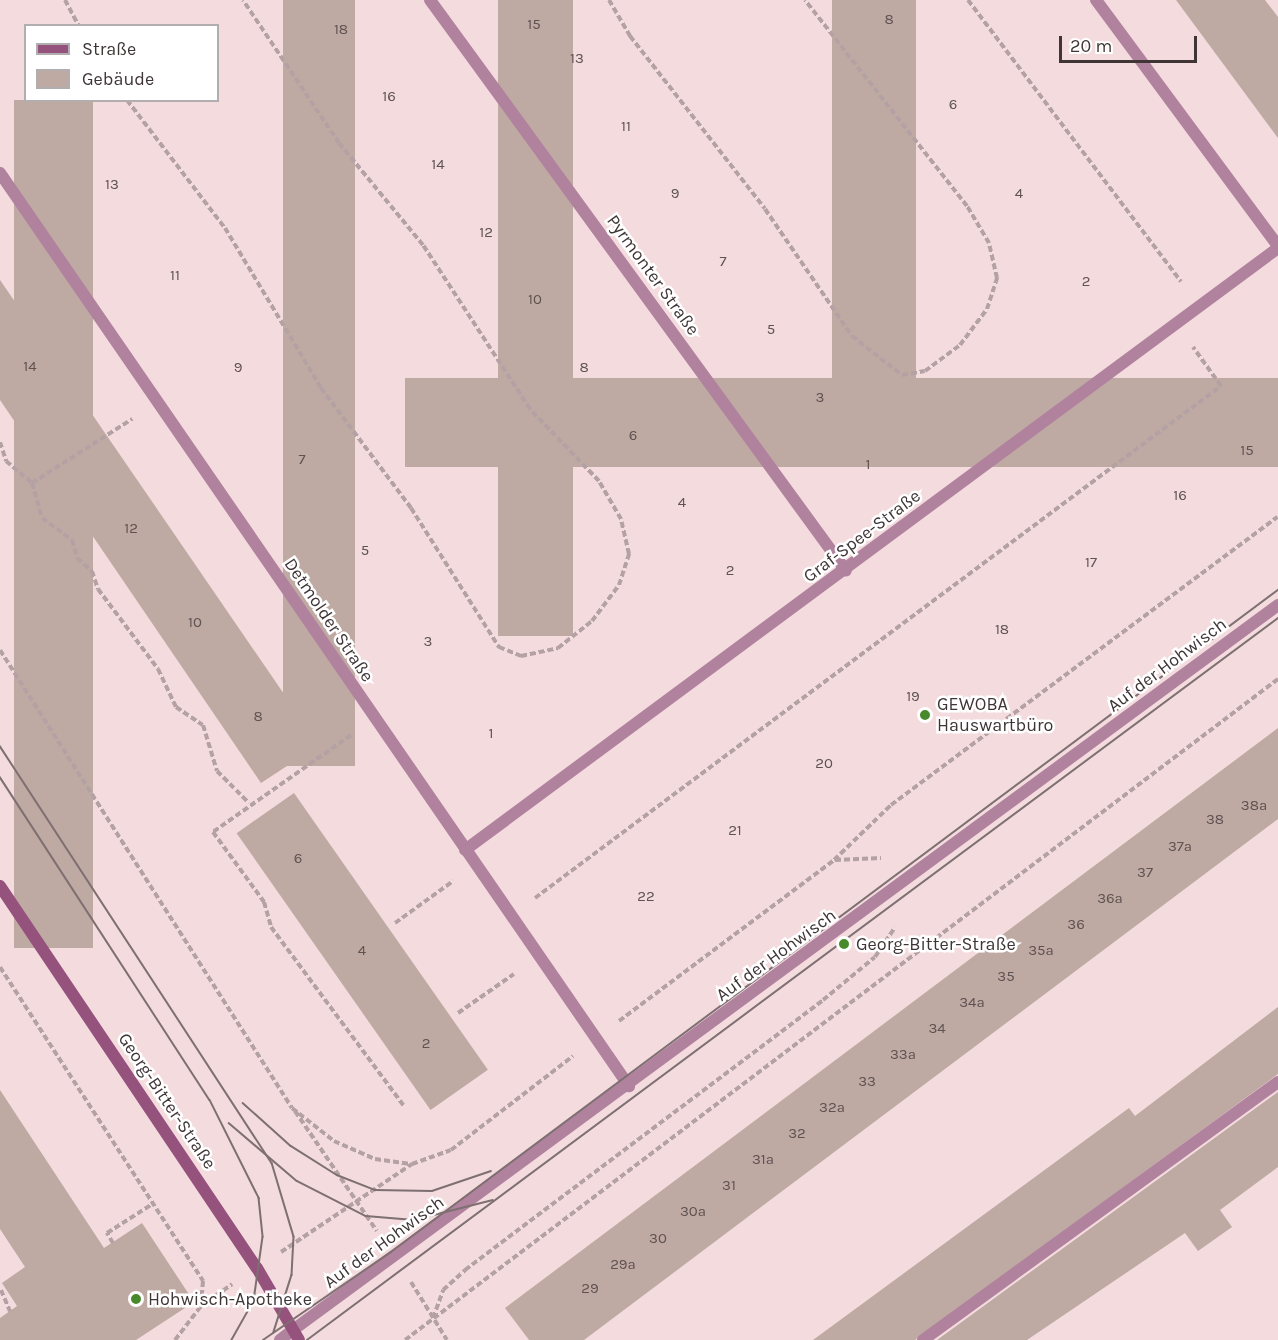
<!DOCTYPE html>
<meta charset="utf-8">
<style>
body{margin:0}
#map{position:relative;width:1278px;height:1340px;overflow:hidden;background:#f3dbde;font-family:Karla,sans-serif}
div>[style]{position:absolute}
.building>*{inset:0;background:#bfa9a3;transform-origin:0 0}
.path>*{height:4px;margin-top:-2px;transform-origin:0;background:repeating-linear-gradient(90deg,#b4a1a4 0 6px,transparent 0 9px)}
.service>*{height:12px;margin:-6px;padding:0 6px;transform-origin:6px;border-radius:6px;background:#b1829e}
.minor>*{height:12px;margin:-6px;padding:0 6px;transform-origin:6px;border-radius:6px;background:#b1829e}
.tertiary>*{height:12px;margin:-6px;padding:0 6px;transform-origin:6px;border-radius:6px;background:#b1829e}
.secondary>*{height:12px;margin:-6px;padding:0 6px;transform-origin:6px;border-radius:6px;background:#95527d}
.tram>*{height:1.5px;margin:-0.75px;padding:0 0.75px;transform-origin:0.75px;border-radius:0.75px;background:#7e6f71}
.dots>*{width:16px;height:16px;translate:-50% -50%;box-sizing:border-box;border:3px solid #fff;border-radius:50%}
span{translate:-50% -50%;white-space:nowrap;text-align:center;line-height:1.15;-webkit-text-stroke:5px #fff;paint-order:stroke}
.number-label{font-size:15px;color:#5f5252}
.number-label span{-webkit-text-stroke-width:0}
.street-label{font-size:18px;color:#3f3537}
.poi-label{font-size:18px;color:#3f3537}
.left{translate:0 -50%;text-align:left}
.legend{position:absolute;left:24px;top:24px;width:195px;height:78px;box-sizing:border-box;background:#fff;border:2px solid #b2aeaf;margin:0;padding:8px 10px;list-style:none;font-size:18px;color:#3f3537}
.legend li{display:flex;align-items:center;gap:12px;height:30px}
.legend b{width:30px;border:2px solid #b2aeaf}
.scale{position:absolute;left:1059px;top:36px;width:138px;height:27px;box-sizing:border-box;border:3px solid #3f3537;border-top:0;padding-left:8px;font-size:18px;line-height:21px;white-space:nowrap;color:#3f3537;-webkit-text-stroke:4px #fff;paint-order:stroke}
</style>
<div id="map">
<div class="building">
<div style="left:283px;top:0;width:72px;height:766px"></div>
<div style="left:498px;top:0;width:75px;height:636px"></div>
<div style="left:832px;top:0;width:84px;height:434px"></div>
<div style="clip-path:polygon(1176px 0,1265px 0,1278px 17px,1278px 138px)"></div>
<div style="left:14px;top:100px;width:79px;height:848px"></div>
<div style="clip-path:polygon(0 280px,319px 745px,261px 783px,0 400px)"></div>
<div style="left:1278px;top:378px;width:89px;height:873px;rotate:90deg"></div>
<div style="clip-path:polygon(1278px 728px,1278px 819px,584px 1340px,529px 1340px,505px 1308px)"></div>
<div style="left:294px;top:793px;width:338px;height:70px;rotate:55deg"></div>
<div style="clip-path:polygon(1278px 1007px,1278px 1074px,915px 1340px,813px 1340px,1129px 1108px,1135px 1116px)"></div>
<div style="clip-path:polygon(0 1090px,104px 1248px,142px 1223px,194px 1302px,136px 1340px,0 1340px,0 1318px,17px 1306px,2px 1283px,25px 1267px,0 1229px)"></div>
<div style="clip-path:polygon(1278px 1092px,1278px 1167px,1220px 1210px,1232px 1227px,1198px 1251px,1185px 1233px,1027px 1340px,937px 1340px)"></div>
</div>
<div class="path">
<div style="left:65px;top:0;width:30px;rotate:62deg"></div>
<div style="left:609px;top:0;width:42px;rotate:59.7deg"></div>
<div style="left:630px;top:36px;width:219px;rotate:52deg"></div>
<div style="left:765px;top:209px;width:154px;rotate:55.6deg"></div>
<div style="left:852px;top:336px;width:63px;rotate:38deg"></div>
<div style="left:902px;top:375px;width:23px;rotate:-10deg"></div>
<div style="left:925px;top:371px;width:44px;rotate:-36.6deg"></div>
<div style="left:960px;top:345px;width:45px;rotate:-53.1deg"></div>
<div style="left:987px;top:309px;width:33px;rotate:-72deg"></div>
<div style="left:997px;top:278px;width:36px;rotate:-103deg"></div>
<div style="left:989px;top:243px;width:43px;rotate:-120.7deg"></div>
<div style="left:967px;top:206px;width:262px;rotate:-128.2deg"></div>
<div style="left:968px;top:0;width:353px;rotate:52.9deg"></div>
<div style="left:127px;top:100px;width:161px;rotate:52.6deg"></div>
<div style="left:225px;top:228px;width:187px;rotate:59deg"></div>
<div style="left:321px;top:388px;width:150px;rotate:53.1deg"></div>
<div style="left:411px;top:508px;width:165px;rotate:57.7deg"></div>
<div style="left:499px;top:647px;width:24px;rotate:22deg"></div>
<div style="left:521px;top:656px;width:38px;rotate:-12deg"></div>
<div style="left:558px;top:648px;width:43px;rotate:-38.5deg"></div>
<div style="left:592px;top:621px;width:45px;rotate:-53.1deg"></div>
<div style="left:619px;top:585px;width:33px;rotate:-72deg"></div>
<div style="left:629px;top:554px;width:36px;rotate:-103deg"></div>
<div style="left:621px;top:519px;width:44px;rotate:-120.1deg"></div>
<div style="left:599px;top:481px;width:100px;rotate:-133.8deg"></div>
<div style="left:530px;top:409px;width:196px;rotate:-123.1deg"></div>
<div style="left:423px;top:245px;width:132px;rotate:-129.5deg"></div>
<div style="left:339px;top:143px;width:172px;rotate:-123.9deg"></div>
<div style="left:0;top:442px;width:20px;rotate:72deg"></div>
<div style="left:6px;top:461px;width:34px;rotate:40deg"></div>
<div style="left:32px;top:483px;width:119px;rotate:-32.6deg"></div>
<div style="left:32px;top:483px;width:36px;rotate:74deg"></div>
<div style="left:42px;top:518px;width:37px;rotate:36deg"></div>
<div style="left:72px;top:540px;width:19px;rotate:74deg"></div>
<div style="left:77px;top:558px;width:20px;rotate:41deg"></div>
<div style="left:92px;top:571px;width:19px;rotate:72deg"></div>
<div style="left:98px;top:589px;width:100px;rotate:53.1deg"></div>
<div style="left:158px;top:669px;width:42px;rotate:64.7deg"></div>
<div style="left:176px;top:707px;width:32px;rotate:34deg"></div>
<div style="left:203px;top:725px;width:48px;rotate:73.1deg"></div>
<div style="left:217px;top:771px;width:45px;rotate:45deg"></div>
<div style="left:0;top:650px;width:543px;rotate:57.48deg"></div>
<div style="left:292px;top:1108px;width:53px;rotate:38.2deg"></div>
<div style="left:334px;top:1141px;width:45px;rotate:23.7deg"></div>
<div style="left:375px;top:1159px;width:36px;rotate:8deg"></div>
<div style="left:351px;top:735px;width:169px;rotate:144.9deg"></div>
<div style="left:213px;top:832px;width:87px;rotate:53.9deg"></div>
<div style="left:264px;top:902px;width:26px;rotate:74deg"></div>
<div style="left:271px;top:927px;width:223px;rotate:53.4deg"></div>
<div style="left:835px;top:860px;width:46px;rotate:-2.5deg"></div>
<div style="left:535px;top:898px;width:856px;rotate:-36.74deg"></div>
<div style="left:1221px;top:386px;width:48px;rotate:-125.7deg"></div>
<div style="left:395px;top:923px;width:72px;rotate:-35.9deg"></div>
<div style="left:0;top:967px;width:374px;rotate:57.1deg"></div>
<div style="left:203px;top:1281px;width:24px;rotate:95deg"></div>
<div style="left:458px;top:1013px;width:68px;rotate:-34.9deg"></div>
<div style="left:619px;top:1021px;width:269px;rotate:-36.8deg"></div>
<div style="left:834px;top:860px;width:79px;rotate:-44deg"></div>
<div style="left:891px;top:805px;width:482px;rotate:-36.7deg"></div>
<div style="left:295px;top:1111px;width:145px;rotate:55.7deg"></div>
<div style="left:113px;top:1243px;width:12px;rotate:-121deg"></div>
<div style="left:107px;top:1233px;width:56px;rotate:-32.6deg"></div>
<div style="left:281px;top:1252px;width:158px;rotate:-33.9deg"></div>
<div style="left:412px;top:1164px;width:41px;rotate:-19.7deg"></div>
<div style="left:451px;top:1150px;width:154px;rotate:-37.6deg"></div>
<div style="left:411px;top:1282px;width:68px;rotate:58.2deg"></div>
<div style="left:1px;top:1290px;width:23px;rotate:67deg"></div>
<div style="left:433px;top:1318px;width:30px;rotate:-70deg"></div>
<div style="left:443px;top:1290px;width:30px;rotate:-42deg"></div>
<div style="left:465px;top:1270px;width:448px;rotate:-37deg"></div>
<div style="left:823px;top:1000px;width:67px;rotate:-39.6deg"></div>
<div style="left:875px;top:957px;width:36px;rotate:-56deg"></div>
<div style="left:175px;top:1340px;width:43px;rotate:-52.6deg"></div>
<div style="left:201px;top:1306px;width:38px;rotate:-35deg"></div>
<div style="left:405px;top:1340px;width:1095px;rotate:-37.13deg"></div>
</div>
<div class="service">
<div style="left:923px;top:1340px;width:439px;rotate:-36deg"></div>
</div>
<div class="minor">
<div style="left:430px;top:0;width:706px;rotate:53.92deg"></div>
<div style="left:1096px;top:0;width:306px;rotate:53.5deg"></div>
<div style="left:0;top:173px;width:1109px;rotate:55.44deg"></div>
<div style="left:465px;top:850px;width:1012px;rotate:-36.52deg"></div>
<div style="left:293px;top:1330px;width:1223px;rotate:-36.35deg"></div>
</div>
<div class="tertiary">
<div style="left:280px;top:1340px;width:16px;rotate:-38deg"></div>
</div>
<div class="secondary">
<div style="left:0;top:886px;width:460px;rotate:56.1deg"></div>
<div style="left:257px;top:1268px;width:83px;rotate:59.7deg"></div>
</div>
<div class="tram">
<div style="left:0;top:746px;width:498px;rotate:56.9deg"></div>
<div style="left:272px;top:1163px;width:77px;rotate:73.4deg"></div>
<div style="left:294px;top:1237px;width:38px;rotate:93deg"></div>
<div style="left:292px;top:1275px;width:60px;rotate:107.5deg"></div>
<div style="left:0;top:777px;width:385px;rotate:57deg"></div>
<div style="left:210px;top:1100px;width:110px;rotate:63.4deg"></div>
<div style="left:259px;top:1198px;width:39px;rotate:84deg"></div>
<div style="left:263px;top:1237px;width:65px;rotate:98deg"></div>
<div style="left:254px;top:1301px;width:45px;rotate:119.4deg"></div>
<div style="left:243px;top:1103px;width:64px;rotate:41.9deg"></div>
<div style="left:291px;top:1146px;width:54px;rotate:32.2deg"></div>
<div style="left:337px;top:1175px;width:41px;rotate:21.5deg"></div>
<div style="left:375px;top:1190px;width:57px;rotate:1deg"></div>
<div style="left:432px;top:1191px;width:62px;rotate:-18.7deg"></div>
<div style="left:229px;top:1123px;width:89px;rotate:40.5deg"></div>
<div style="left:297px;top:1181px;width:77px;rotate:26.9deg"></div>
<div style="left:366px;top:1216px;width:48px;rotate:4.8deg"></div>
<div style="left:414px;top:1220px;width:81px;rotate:-14.2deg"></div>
<div style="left:263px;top:1340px;width:155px;rotate:-34.5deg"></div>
<div style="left:391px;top:1252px;width:1107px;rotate:-36.74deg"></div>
<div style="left:307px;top:1340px;width:1210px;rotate:-36.63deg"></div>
</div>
<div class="dots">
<div style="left:925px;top:715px;background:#48892c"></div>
<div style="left:844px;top:944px;background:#48892c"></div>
<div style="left:136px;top:1299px;background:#48892c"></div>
</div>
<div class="number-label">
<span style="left:889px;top:20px">8</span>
<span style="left:534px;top:25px">15</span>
<span style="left:341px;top:30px">18</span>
<span style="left:577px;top:59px">13</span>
<span style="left:389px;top:97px">16</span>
<span style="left:953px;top:105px">6</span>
<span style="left:626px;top:127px">11</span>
<span style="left:438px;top:165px">14</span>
<span style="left:112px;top:185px">13</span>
<span style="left:675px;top:194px">9</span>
<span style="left:1019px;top:194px">4</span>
<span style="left:486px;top:233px">12</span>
<span style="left:723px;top:262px">7</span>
<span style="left:175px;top:276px">11</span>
<span style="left:1086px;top:282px">2</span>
<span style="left:535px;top:300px">10</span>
<span style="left:771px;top:330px">5</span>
<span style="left:30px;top:367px">14</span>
<span style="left:238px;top:368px">9</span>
<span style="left:584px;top:368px">8</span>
<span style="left:820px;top:398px">3</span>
<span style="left:633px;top:436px">6</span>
<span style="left:1247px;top:451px">15</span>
<span style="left:302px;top:460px">7</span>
<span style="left:868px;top:465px">1</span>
<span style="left:1180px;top:496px">16</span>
<span style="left:682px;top:503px">4</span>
<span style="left:131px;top:529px">12</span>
<span style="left:365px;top:551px">5</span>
<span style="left:1091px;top:563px">17</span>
<span style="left:730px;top:571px">2</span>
<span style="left:195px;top:623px">10</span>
<span style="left:1002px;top:630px">18</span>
<span style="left:428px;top:642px">3</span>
<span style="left:913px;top:697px">19</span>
<span style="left:258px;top:717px">8</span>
<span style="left:491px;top:734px">1</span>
<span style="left:824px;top:764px">20</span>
<span style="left:1254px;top:806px">38a</span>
<span style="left:1215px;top:820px">38</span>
<span style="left:735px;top:831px">21</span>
<span style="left:1180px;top:847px">37a</span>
<span style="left:298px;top:859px">6</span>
<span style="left:1145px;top:873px">37</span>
<span style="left:646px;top:897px">22</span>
<span style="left:1110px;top:899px">36a</span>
<span style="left:1076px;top:925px">36</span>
<span style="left:362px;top:951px">4</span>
<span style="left:1041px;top:951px">35a</span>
<span style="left:1006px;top:977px">35</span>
<span style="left:972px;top:1003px">34a</span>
<span style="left:937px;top:1029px">34</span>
<span style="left:426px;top:1044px">2</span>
<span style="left:903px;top:1055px">33a</span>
<span style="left:867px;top:1082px">33</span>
<span style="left:832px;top:1108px">32a</span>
<span style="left:797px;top:1134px">32</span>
<span style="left:763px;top:1160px">31a</span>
<span style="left:729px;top:1186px">31</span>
<span style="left:693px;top:1212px">30a</span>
<span style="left:658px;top:1239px">30</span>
<span style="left:623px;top:1265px">29a</span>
<span style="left:590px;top:1289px">29</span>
</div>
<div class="street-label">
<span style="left:653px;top:275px;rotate:54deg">Pyrmonter Straße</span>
<span style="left:862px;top:536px;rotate:-37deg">Graf-Spee-Straße</span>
<span style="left:329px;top:620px;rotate:56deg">Detmolder Straße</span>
<span style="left:1167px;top:665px;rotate:-37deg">Auf der Hohwisch</span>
<span style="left:776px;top:955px;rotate:-36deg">Auf der Hohwisch</span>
<span style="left:167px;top:1101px;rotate:56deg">Georg-Bitter-Straße</span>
<span style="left:384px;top:1242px;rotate:-36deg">Auf der Hohwisch</span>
</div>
<div class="poi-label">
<span class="left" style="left:937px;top:715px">GEWOBA<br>Hauswartbüro</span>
<span class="left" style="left:856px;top:944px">Georg-Bitter-Straße</span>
<span class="left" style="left:148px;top:1299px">Hohwisch-Apotheke</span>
</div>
<ul class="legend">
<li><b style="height:8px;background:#95527d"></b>Straße</li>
<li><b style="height:16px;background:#bfa9a3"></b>Gebäude</li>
</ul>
<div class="scale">20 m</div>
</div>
